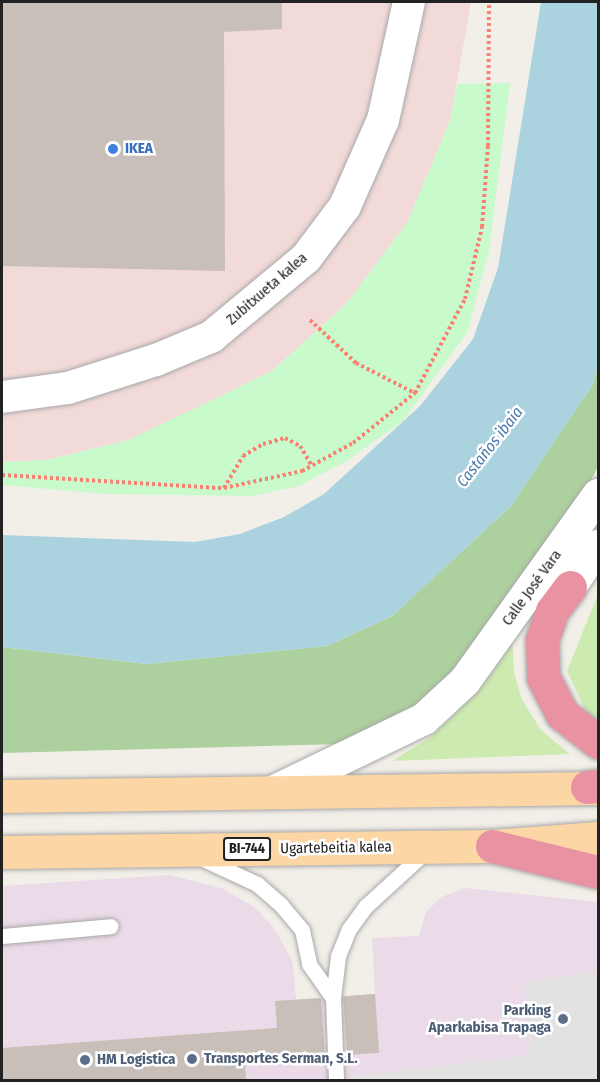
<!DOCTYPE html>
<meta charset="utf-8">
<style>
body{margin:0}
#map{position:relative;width:600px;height:1082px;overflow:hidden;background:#f2efe9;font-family:"Fira Sans Condensed",sans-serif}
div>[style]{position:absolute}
.commercial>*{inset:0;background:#f2dad9}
.industrial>*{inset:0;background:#ebdbe8}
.grass>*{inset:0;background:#cdebb0}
.forest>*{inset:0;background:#add19e}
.park>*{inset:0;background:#c8facc}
.parking>*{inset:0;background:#e2e2e2}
.water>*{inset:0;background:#aad3df}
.building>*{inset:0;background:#c7bfb8;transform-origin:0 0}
.path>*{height:4px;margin-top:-2px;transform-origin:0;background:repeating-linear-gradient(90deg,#fa8072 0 3px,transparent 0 6px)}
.roads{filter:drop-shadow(0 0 2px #a9a9a9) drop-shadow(0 0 2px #a9a9a9)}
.lane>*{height:15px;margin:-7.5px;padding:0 7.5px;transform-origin:7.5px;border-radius:7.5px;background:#fff}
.street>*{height:32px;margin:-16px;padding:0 16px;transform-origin:16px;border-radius:16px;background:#fff}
.primary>*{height:33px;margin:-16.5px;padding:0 16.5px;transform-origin:16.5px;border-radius:16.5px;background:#fcd6a4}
.highway>*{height:33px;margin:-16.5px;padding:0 16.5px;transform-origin:16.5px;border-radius:16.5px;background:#e892a2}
.dots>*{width:16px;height:16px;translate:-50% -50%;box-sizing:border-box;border:3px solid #fff;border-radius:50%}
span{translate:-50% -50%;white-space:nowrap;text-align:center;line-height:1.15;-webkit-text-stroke:5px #fff;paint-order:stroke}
.shield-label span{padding:2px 4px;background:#fff;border:2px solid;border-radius:4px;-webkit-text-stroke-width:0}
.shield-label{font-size:14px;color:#222;font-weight:700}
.shop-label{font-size:15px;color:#366cbe;font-weight:700}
.left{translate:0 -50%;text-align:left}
.street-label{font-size:15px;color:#222}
.service-label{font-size:15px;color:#4e5e75;font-weight:700}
.right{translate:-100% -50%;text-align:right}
.water-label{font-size:16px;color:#4a7aab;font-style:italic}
.frame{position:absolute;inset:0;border:3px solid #222;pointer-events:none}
</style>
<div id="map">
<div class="commercial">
<div style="clip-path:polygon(2px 2px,471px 2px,450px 121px,407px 223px,346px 304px,272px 371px,191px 412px,129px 440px,47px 460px,2px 462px)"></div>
</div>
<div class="industrial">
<div style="clip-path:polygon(170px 875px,224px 889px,257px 909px,276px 931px,293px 963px,296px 1000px,375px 994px,372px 938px,419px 936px,426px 912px,441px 897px,465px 888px,598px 902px,598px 1080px,2px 1080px,2px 886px)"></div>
</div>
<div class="grass">
<div style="clip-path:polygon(598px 594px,598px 720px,586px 712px,567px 671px)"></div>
<div style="clip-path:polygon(512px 634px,514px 672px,522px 700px,541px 730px,570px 754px,392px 761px,429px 738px,454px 715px)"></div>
</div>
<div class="forest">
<div style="clip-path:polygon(598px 365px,598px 467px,587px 487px,465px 681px,380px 743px,2px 753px,2px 647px,147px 664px,327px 646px,392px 616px,510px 507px,592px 386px)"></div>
</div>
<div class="park">
<div style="clip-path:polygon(510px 83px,489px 251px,467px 333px,402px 422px,345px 462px,299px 486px,253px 496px,106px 494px,2px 485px,2px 462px,47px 460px,129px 440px,272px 371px,346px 304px,407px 223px,450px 121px,457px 84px)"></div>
</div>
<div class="parking">
<div style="clip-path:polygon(598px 971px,598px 1080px,325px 1080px,530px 1055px,524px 982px)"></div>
</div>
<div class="water">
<div style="clip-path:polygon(541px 2px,598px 2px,598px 365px,592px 386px,510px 507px,392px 616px,327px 646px,147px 664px,2px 647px,2px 535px,195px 542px,240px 534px,284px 517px,324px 494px,421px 405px,473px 339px,498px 268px)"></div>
</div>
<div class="building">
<div style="clip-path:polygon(2px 2px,282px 2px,282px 29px,224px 32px,225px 271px,2px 266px)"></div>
<div style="left:375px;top:994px;width:59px;height:32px;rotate:86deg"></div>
<div style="clip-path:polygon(321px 998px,325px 1056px,245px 1062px,246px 1080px,2px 1080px,2px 1048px,277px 1028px,275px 1001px)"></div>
</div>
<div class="path">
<div style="left:310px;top:320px;width:63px;rotate:43.1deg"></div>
<div style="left:356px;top:363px;width:66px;rotate:27deg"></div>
<div style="left:2px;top:475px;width:222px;rotate:3.4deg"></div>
<div style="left:224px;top:488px;width:80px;rotate:-12.3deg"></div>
<div style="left:302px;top:471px;width:58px;rotate:-28.8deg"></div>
<div style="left:353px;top:443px;width:80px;rotate:-38.9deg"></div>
<div style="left:415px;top:393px;width:106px;rotate:-62deg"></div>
<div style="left:465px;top:299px;width:74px;rotate:-76.7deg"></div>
<div style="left:482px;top:227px;width:81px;rotate:-85.8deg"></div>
<div style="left:488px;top:146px;width:144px;rotate:-89.6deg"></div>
<div style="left:224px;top:488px;width:37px;rotate:-59deg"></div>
<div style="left:243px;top:456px;width:23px;rotate:-31deg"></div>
<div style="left:263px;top:444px;width:23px;rotate:-15deg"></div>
<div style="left:285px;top:438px;width:17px;rotate:28deg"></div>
<div style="left:300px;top:446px;width:23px;rotate:59deg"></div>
</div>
<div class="roads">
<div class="lane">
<div style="left:203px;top:859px;width:60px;rotate:24.8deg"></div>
<div style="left:257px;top:884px;width:32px;rotate:41deg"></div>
<div style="left:281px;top:905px;width:33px;rotate:50deg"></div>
<div style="left:302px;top:930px;width:35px;rotate:78deg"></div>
<div style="left:309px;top:964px;width:42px;rotate:54.8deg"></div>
<div style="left:333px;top:998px;width:42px;rotate:-83.2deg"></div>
<div style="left:338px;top:956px;width:29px;rotate:-68deg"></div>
<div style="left:349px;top:929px;width:29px;rotate:-54deg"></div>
<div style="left:366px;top:906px;width:81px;rotate:-42.5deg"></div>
<div style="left:2px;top:936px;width:109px;rotate:-5.2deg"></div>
<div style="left:333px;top:998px;width:82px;rotate:87.9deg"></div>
</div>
<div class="street">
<div style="left:2px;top:397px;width:67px;rotate:-7.8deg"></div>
<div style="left:68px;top:388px;width:92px;rotate:-17.7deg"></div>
<div style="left:156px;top:360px;width:60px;rotate:-22.7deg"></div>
<div style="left:211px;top:337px;width:124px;rotate:-39.7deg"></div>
<div style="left:306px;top:258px;width:65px;rotate:-53.1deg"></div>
<div style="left:345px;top:206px;width:94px;rotate:-66.2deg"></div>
<div style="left:383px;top:120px;width:121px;rotate:-77.6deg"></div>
<div style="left:570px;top:587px;width:50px;rotate:-55.7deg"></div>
<div style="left:273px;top:792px;width:168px;rotate:-25.8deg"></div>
<div style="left:424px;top:719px;width:56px;rotate:-42.8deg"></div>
<div style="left:465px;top:681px;width:229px;rotate:-54.4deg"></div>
</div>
<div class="primary">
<div style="left:2px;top:796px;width:596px;rotate:-0.77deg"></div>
<div style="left:2px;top:852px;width:490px;rotate:-0.7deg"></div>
<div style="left:492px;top:846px;width:106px;rotate:-4.3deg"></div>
</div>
<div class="highway">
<div style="left:570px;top:587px;width:30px;rotate:127deg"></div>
<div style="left:552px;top:611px;width:31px;rotate:109deg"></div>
<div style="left:542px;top:640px;width:37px;rotate:88deg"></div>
<div style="left:543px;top:677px;width:42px;rotate:62.8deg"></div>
<div style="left:562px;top:714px;width:46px;rotate:37.9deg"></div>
<div style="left:587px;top:787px;width:11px;rotate:-5deg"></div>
<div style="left:492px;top:846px;width:109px;rotate:13.8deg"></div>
</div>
</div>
<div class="dots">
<div style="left:113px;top:149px;background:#3f7fe0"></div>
<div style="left:563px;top:1019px;background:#5c6f8a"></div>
<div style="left:192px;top:1059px;background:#5c6f8a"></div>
<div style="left:85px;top:1060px;background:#5c6f8a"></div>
</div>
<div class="shield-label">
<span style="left:247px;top:849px">BI-744</span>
</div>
<div class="shop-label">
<span class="left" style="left:125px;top:149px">IKEA</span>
</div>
<div class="street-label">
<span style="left:267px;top:289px;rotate:-41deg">Zubitxueta kalea</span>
<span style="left:532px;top:588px;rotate:-54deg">Calle José Vara</span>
<span style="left:336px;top:848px;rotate:-1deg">Ugartebeitia kalea</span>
</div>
<div class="service-label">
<span class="right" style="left:551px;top:1019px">Parking<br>Aparkabisa Trapaga</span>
<span class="left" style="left:204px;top:1059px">Transportes Serman, S.L.</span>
<span class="left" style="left:97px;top:1060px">HM Logistica</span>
</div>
<div class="water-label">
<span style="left:490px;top:447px;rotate:-52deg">Castaños ibaia</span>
</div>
<div class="frame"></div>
</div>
